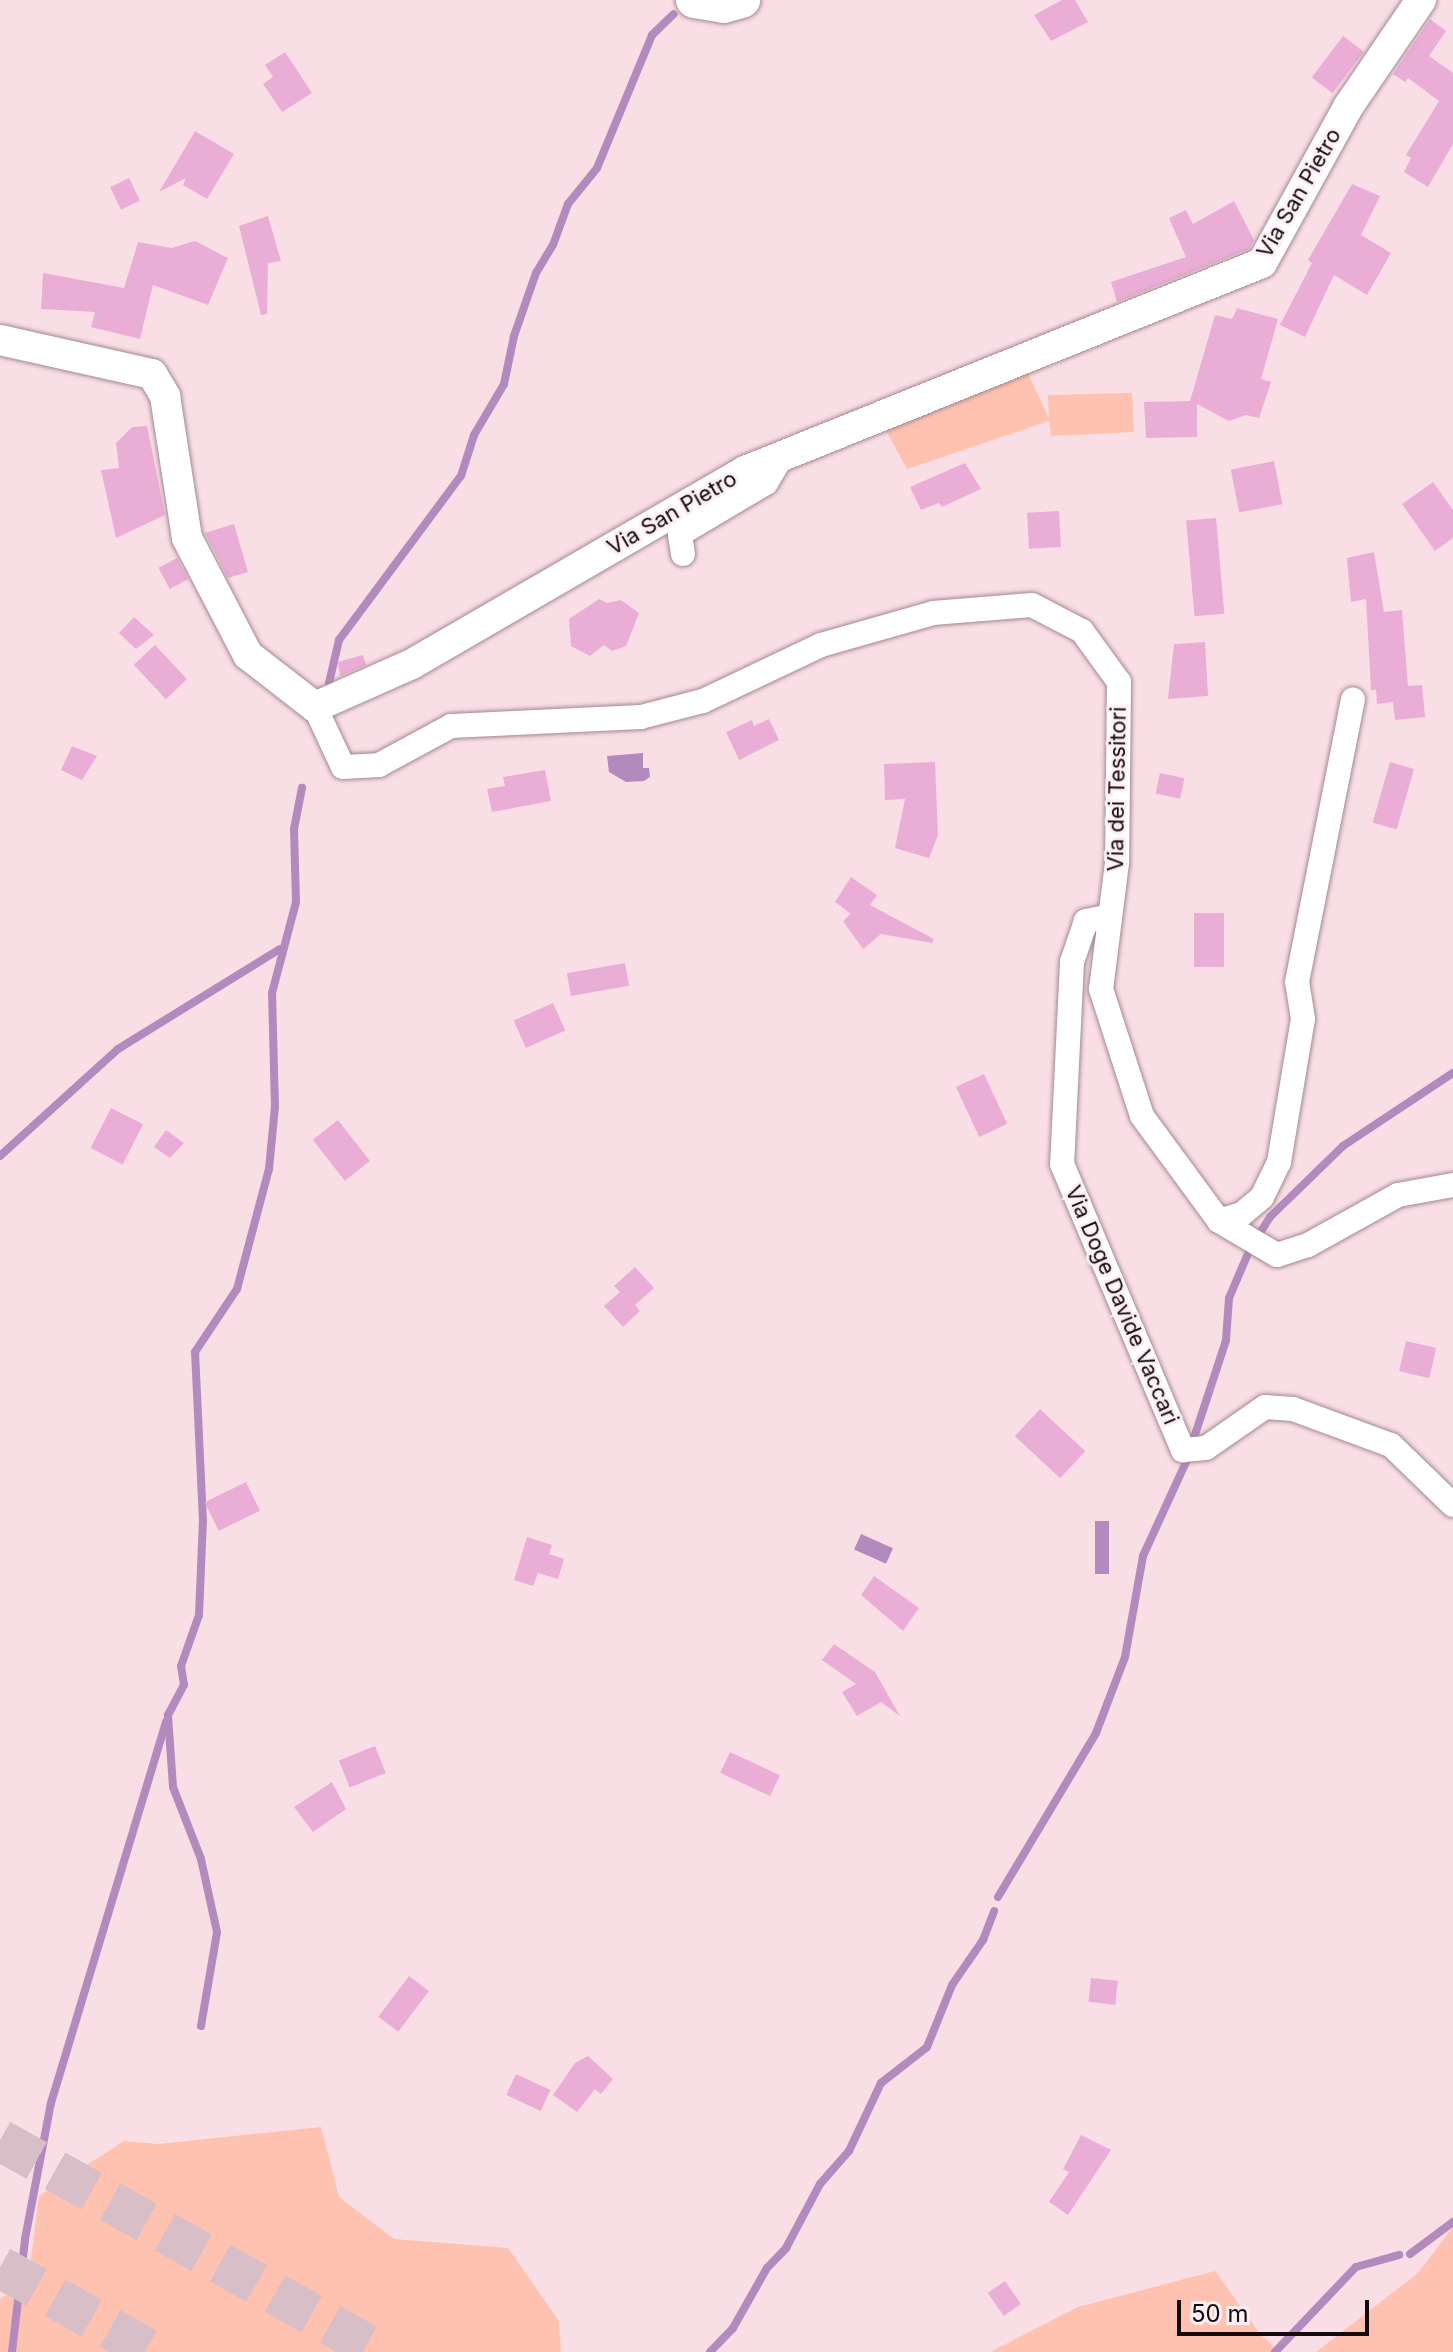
<!DOCTYPE html>
<style>
body{margin:0}
#map{position:relative;width:1453px;height:2352px;overflow:hidden;background:#fadee6;font-family:Inter,sans-serif}
div>[style]{position:absolute}
.green>*{inset:0;background:#ffc2b0}
.water>*{inset:0;background:#b38abd;transform-origin:0 0}
.stream>*{height:8px;margin:-4px;padding:0 4px;transform-origin:4px;border-radius:4px;background:#b38abd}
.building>*{inset:0;background:#eaaed6;transform-origin:0 0}
.motorway-tunnel>*{height:42px;margin-top:-21px;transform-origin:0;background:repeating-linear-gradient(90deg,#d8bec6 0 42px,transparent 0 63px)}
.roads{filter:drop-shadow(0 0 2px #a38991) drop-shadow(0 0 2px #a38991)}
.minor>*{height:24px;margin:-12px;padding:0 12px;transform-origin:12px;border-radius:12px;background:#fff}
.tertiary>*{height:30px;margin:-15px;padding:0 15px;transform-origin:15px;border-radius:15px;background:#fff}
.primary>*{height:36px;margin:-18px;padding:0 18px;transform-origin:18px;border-radius:18px;background:#fff}
span{translate:-50% -50%;white-space:nowrap;text-align:center;line-height:1.15;-webkit-text-stroke:6px #fcf0f3;paint-order:stroke}
.street-label{font-size:22px;color:#140b0e}
.scale{position:absolute;left:1177px;top:2300px;width:192px;height:36px;box-sizing:border-box;border:4px solid #140b0e;border-top:0;padding-left:10px;font-size:24px;line-height:28px;white-space:nowrap;color:#140b0e;-webkit-text-stroke:6px #fcf0f3;paint-order:stroke}
</style>
<div id="map">
<div class="green">
<div style="clip-path:polygon(1022px 361px,1049px 418px,1048px 395px,1132px 393px,1134px 432px,1051px 436px,1049px 421px,907px 469px,879px 418px)"></div>
<div style="clip-path:polygon(321px 2127px,339px 2197px,394px 2239px,508px 2248px,559px 2321px,561px 2352px,0 2352px,0 2299px,28px 2281px,39px 2196px,124px 2141px,158px 2144px)"></div>
<div style="clip-path:polygon(1453px 2227px,1453px 2352px,1316px 2352px,1418px 2273px)"></div>
<div style="clip-path:polygon(1215px 2271px,1261px 2335px,1280px 2352px,990px 2352px,1078px 2307px)"></div>
</div>
<div class="water">
<div style="clip-path:polygon(643px 753px,643px 768px,649px 768px,650px 777px,644px 781px,626px 782px,609px 772px,607px 756px)"></div>
<div style="left:1095px;top:1521px;width:14px;height:53px"></div>
<div style="left:861px;top:1534px;width:35px;height:17px;rotate:24deg"></div>
</div>
<div class="stream">
<div style="left:329px;top:683px;width:44px;rotate:-76.9deg"></div>
<div style="left:339px;top:640px;width:204px;rotate:-53.4deg"></div>
<div style="left:461px;top:476px;width:43px;rotate:-72.4deg"></div>
<div style="left:474px;top:435px;width:59px;rotate:-59.5deg"></div>
<div style="left:504px;top:384px;width:49px;rotate:-78.2deg"></div>
<div style="left:514px;top:336px;width:67px;rotate:-70.8deg"></div>
<div style="left:536px;top:273px;width:33px;rotate:-59deg"></div>
<div style="left:553px;top:245px;width:44px;rotate:-69.9deg"></div>
<div style="left:568px;top:204px;width:46px;rotate:-51.1deg"></div>
<div style="left:597px;top:168px;width:144px;rotate:-67.5deg"></div>
<div style="left:652px;top:35px;width:30px;rotate:-44deg"></div>
<div style="left:0;top:1156px;width:159px;rotate:-42.2deg"></div>
<div style="left:118px;top:1049px;width:190px;rotate:-31.7deg"></div>
<div style="left:998px;top:1897px;width:191px;rotate:-59.1deg"></div>
<div style="left:1096px;top:1733px;width:81px;rotate:-69.1deg"></div>
<div style="left:1125px;top:1657px;width:103px;rotate:-79.9deg"></div>
<div style="left:1143px;top:1556px;width:103px;rotate:-65.4deg"></div>
<div style="left:1186px;top:1462px;width:128px;rotate:-71.8deg"></div>
<div style="left:1226px;top:1340px;width:42px;rotate:-85.9deg"></div>
<div style="left:1229px;top:1298px;width:53px;rotate:-66.8deg"></div>
<div style="left:1250px;top:1249px;width:38px;rotate:-58deg"></div>
<div style="left:1270px;top:1217px;width:102px;rotate:-44.2deg"></div>
<div style="left:1343px;top:1146px;width:132px;rotate:-33.6deg"></div>
<div style="left:201px;top:2026px;width:95px;rotate:-80.3deg"></div>
<div style="left:217px;top:1932px;width:75px;rotate:-102.4deg"></div>
<div style="left:201px;top:1859px;width:77px;rotate:-111.3deg"></div>
<div style="left:173px;top:1787px;width:72px;rotate:-94deg"></div>
<div style="left:168px;top:1715px;width:34px;rotate:-62deg"></div>
<div style="left:184px;top:1685px;width:19px;rotate:-99deg"></div>
<div style="left:181px;top:1666px;width:54px;rotate:-70.6deg"></div>
<div style="left:199px;top:1615px;width:94px;rotate:-87.6deg"></div>
<div style="left:203px;top:1521px;width:169px;rotate:-92.7deg"></div>
<div style="left:195px;top:1352px;width:76px;rotate:-56.3deg"></div>
<div style="left:237px;top:1289px;width:124px;rotate:-75.1deg"></div>
<div style="left:269px;top:1169px;width:62px;rotate:-84.5deg"></div>
<div style="left:275px;top:1107px;width:114px;rotate:-91.5deg"></div>
<div style="left:272px;top:993px;width:94px;rotate:-75.2deg"></div>
<div style="left:296px;top:902px;width:73px;rotate:-91.6deg"></div>
<div style="left:294px;top:829px;width:42px;rotate:-79deg"></div>
<div style="left:1410px;top:2254px;width:54px;rotate:-36.7deg"></div>
<div style="left:12px;top:2352px;width:114px;rotate:-83.4deg"></div>
<div style="left:25px;top:2239px;width:138px;rotate:-79.2deg"></div>
<div style="left:51px;top:2103px;width:399px;rotate:-73.2deg"></div>
<div style="left:710px;top:2352px;width:33px;rotate:-46deg"></div>
<div style="left:733px;top:2328px;width:69px;rotate:-60.5deg"></div>
<div style="left:767px;top:2268px;width:28px;rotate:-46deg"></div>
<div style="left:786px;top:2248px;width:72px;rotate:-62deg"></div>
<div style="left:820px;top:2184px;width:44px;rotate:-48.7deg"></div>
<div style="left:849px;top:2151px;width:75px;rotate:-64.8deg"></div>
<div style="left:881px;top:2083px;width:58px;rotate:-38deg"></div>
<div style="left:927px;top:2047px;width:67px;rotate:-68deg"></div>
<div style="left:952px;top:1985px;width:55px;rotate:-55.4deg"></div>
<div style="left:983px;top:1940px;width:31px;rotate:-69deg"></div>
<div style="left:1275px;top:2352px;width:117px;rotate:-46.4deg"></div>
<div style="left:1356px;top:2267px;width:45px;rotate:-15.6deg"></div>
</div>
<div class="building">
<div style="clip-path:polygon(1062px 0,1075px 0,1088px 22px,1051px 41px,1034px 15px)"></div>
<div style="clip-path:polygon(1430px 19px,1446px 31px,1429px 56px,1453px 73px,1453px 144px,1428px 187px,1404px 172px,1411px 158px,1406px 155px,1439px 101px,1408px 78px,1405px 82px,1393px 74px)"></div>
<div style="left:1343px;top:36px;width:26px;height:52px;rotate:37deg"></div>
<div style="clip-path:polygon(285px 52px,312px 93px,282px 112px,263px 84px,273px 77px,265px 65px)"></div>
<div style="clip-path:polygon(195px 131px,234px 154px,207px 199px,183px 185px,186px 178px,159px 192px)"></div>
<div style="left:129px;top:178px;width:25px;height:21px;rotate:64deg"></div>
<div style="clip-path:polygon(1352px 184px,1380px 196px,1361px 235px,1391px 253px,1367px 295px,1334px 275px,1305px 337px,1280px 325px,1312px 263px,1308px 260px)"></div>
<div style="clip-path:polygon(1234px 201px,1254px 240px,1249px 249px,1117px 302px,1111px 282px,1186px 257px,1169px 218px,1186px 210px,1193px 224px)"></div>
<div style="clip-path:polygon(268px 216px,281px 261px,268px 263px,267px 314px,261px 315px,239px 226px)"></div>
<div style="clip-path:polygon(195px 241px,228px 258px,208px 305px,153px 285px,140px 339px,91px 327px,95px 312px,41px 309px,43px 273px,124px 288px,138px 242px,172px 248px)"></div>
<div style="clip-path:polygon(1237px 308px,1278px 319px,1261px 379px,1271px 382px,1259px 418px,1246px 415px,1229px 421px,1197px 404px,1197px 437px,1146px 438px,1144px 402px,1190px 401px,1215px 315px,1232px 319px)"></div>
<div style="clip-path:polygon(147px 426px,165px 515px,116px 538px,101px 470px,119px 468px,116px 443px,132px 427px)"></div>
<div style="left:1274px;top:461px;width:44px;height:44px;rotate:79deg"></div>
<div style="clip-path:polygon(965px 463px,981px 489px,942px 507px,939px 503px,921px 510px,910px 487px)"></div>
<div style="clip-path:polygon(1433px 482px,1453px 510px,1453px 538px,1435px 551px,1402px 504px)"></div>
<div style="left:1059px;top:511px;width:36px;height:32px;rotate:87deg"></div>
<div style="left:1216px;top:518px;width:96px;height:30px;rotate:85deg"></div>
<div style="clip-path:polygon(234px 524px,248px 572px,228px 578px,205px 533px)"></div>
<div style="clip-path:polygon(1374px 552px,1384px 612px,1402px 610px,1408px 686px,1422px 685px,1425px 717px,1395px 720px,1393px 702px,1377px 704px,1376px 690px,1371px 690px,1366px 599px,1351px 602px,1347px 558px)"></div>
<div style="left:177px;top:558px;width:24px;height:21px;rotate:62deg"></div>
<div style="clip-path:polygon(599px 599px,607px 603px,621px 600px,639px 613px,626px 646px,612px 651px,604px 645px,590px 656px,571px 646px,569px 619px)"></div>
<div style="clip-path:polygon(134px 617px,154px 635px,136px 649px,119px 633px)"></div>
<div style="clip-path:polygon(1205px 642px,1208px 696px,1168px 699px,1174px 644px)"></div>
<div style="left:155px;top:645px;width:47px;height:29px;rotate:47deg"></div>
<div style="clip-path:polygon(363px 655px,366px 665px,340px 676px,338px 662px)"></div>
<div style="clip-path:polygon(769px 719px,779px 740px,739px 760px,726px 732px,752px 720px,754px 726px)"></div>
<div style="clip-path:polygon(72px 746px,97px 756px,82px 780px,61px 770px)"></div>
<div style="clip-path:polygon(935px 762px,938px 835px,929px 858px,895px 848px,905px 799px,885px 800px,884px 764px)"></div>
<div style="left:1390px;top:762px;width:25px;height:63px;rotate:16deg"></div>
<div style="clip-path:polygon(545px 770px,551px 801px,492px 812px,487px 789px,505px 786px,503px 777px)"></div>
<div style="left:1160px;top:773px;width:25px;height:21px;rotate:12deg"></div>
<div style="clip-path:polygon(851px 877px,877px 895px,870px 905px,934px 939px,932px 943px,881px 934px,863px 949px,843px 921px,851px 914px,835px 902px)"></div>
<div style="left:1194px;top:913px;width:30px;height:54px"></div>
<div style="left:625px;top:963px;width:23px;height:59px;rotate:80deg"></div>
<div style="left:553px;top:1003px;width:30px;height:43px;rotate:66deg"></div>
<div style="left:984px;top:1074px;width:55px;height:31px;rotate:65deg"></div>
<div style="left:111px;top:1108px;width:36px;height:45px;rotate:27deg"></div>
<div style="left:338px;top:1120px;width:52px;height:32px;rotate:52deg"></div>
<div style="clip-path:polygon(166px 1130px,184px 1143px,170px 1158px,154px 1147px)"></div>
<div style="clip-path:polygon(635px 1267px,654px 1288px,635px 1305px,640px 1311px,623px 1327px,604px 1306px,620px 1292px,614px 1286px)"></div>
<div style="left:1406px;top:1341px;width:31px;height:31px;rotate:13deg"></div>
<div style="left:1040px;top:1409px;width:62px;height:37px;rotate:43deg"></div>
<div style="left:246px;top:1482px;width:32px;height:46px;rotate:64deg"></div>
<div style="clip-path:polygon(527px 1537px,552px 1545px,549px 1554px,564px 1559px,558px 1579px,538px 1573px,533px 1586px,514px 1580px)"></div>
<div style="clip-path:polygon(874px 1576px,919px 1608px,903px 1631px,861px 1595px)"></div>
<div style="clip-path:polygon(834px 1644px,875px 1672px,900px 1716px,881px 1702px,857px 1716px,842px 1692px,856px 1684px,822px 1660px)"></div>
<div style="left:375px;top:1746px;width:29px;height:39px;rotate:68deg"></div>
<div style="left:730px;top:1752px;width:55px;height:23px;rotate:25deg"></div>
<div style="clip-path:polygon(332px 1782px,346px 1809px,313px 1832px,294px 1807px)"></div>
<div style="left:409px;top:1976px;width:25px;height:51px;rotate:37deg"></div>
<div style="left:1091px;top:1978px;width:27px;height:24px;rotate:6deg"></div>
<div style="clip-path:polygon(588px 2056px,613px 2079px,601px 2094px,595px 2089px,577px 2112px,553px 2095px,575px 2063px)"></div>
<div style="left:516px;top:2074px;width:38px;height:23px;rotate:25deg"></div>
<div style="clip-path:polygon(1081px 2135px,1111px 2150px,1068px 2215px,1049px 2202px,1069px 2172px,1063px 2169px)"></div>
<div style="left:1005px;top:2281px;width:28px;height:21px;rotate:55deg"></div>
</div>
<div class="motorway-tunnel">
<div style="left:0;top:2140px;width:434px;rotate:29.2deg"></div>
<div style="left:0;top:2267px;width:174px;rotate:29.2deg"></div>
</div>
<div class="roads">
<div class="minor">
<div style="left:683px;top:554px;width:20px;rotate:-99deg"></div>
<div style="left:680px;top:534px;width:100px;rotate:-30.7deg"></div>
<div style="left:766px;top:483px;width:31px;rotate:-59deg"></div>
<div style="left:315px;top:707px;width:66px;rotate:65deg"></div>
<div style="left:343px;top:767px;width:36px;rotate:-3deg"></div>
<div style="left:379px;top:765px;width:82px;rotate:-28.4deg"></div>
<div style="left:451px;top:726px;width:190px;rotate:-2.7deg"></div>
<div style="left:641px;top:717px;width:64px;rotate:-14.5deg"></div>
<div style="left:703px;top:701px;width:131px;rotate:-25.4deg"></div>
<div style="left:821px;top:645px;width:116px;rotate:-15.9deg"></div>
<div style="left:933px;top:613px;width:99px;rotate:-4.6deg"></div>
<div style="left:1032px;top:605px;width:56px;rotate:27.5deg"></div>
<div style="left:1082px;top:631px;width:63px;rotate:54deg"></div>
<div style="left:1119px;top:682px;width:181px;rotate:90.6deg"></div>
<div style="left:1117px;top:863px;width:127px;rotate:97.2deg"></div>
<div style="left:1101px;top:989px;width:133px;rotate:72.1deg"></div>
<div style="left:1142px;top:1116px;width:130px;rotate:53.7deg"></div>
<div style="left:1219px;top:1221px;width:67px;rotate:30.4deg"></div>
<div style="left:1277px;top:1255px;width:33px;rotate:-18deg"></div>
<div style="left:1308px;top:1245px;width:103px;rotate:-29.1deg"></div>
<div style="left:1398px;top:1195px;width:56px;rotate:-10.3deg"></div>
<div style="left:1110px;top:916px;width:25px;rotate:168deg"></div>
<div style="left:1086px;top:921px;width:43px;rotate:108.9deg"></div>
<div style="left:1072px;top:962px;width:202px;rotate:92.8deg"></div>
<div style="left:1062px;top:1164px;width:311px;rotate:67.1deg"></div>
<div style="left:1183px;top:1450px;width:23px;rotate:-5deg"></div>
<div style="left:1206px;top:1448px;width:72px;rotate:-34.8deg"></div>
<div style="left:1265px;top:1407px;width:28px;rotate:4deg"></div>
<div style="left:1293px;top:1409px;width:104px;rotate:20.2deg"></div>
<div style="left:1391px;top:1445px;width:86px;rotate:44.1deg"></div>
<div style="left:1219px;top:1221px;width:24px;rotate:-17deg"></div>
<div style="left:1242px;top:1214px;width:26px;rotate:-40deg"></div>
<div style="left:1262px;top:1197px;width:39px;rotate:-64deg"></div>
<div style="left:1279px;top:1162px;width:145px;rotate:-80.5deg"></div>
<div style="left:1303px;top:1019px;width:37px;rotate:-99deg"></div>
<div style="left:1297px;top:982px;width:288px;rotate:-78.8deg"></div>
</div>
<div class="tertiary">
<div style="left:0;top:340px;width:156px;rotate:12.6deg"></div>
<div style="left:152px;top:374px;width:26px;rotate:59deg"></div>
<div style="left:165px;top:396px;width:144px;rotate:81.2deg"></div>
<div style="left:187px;top:538px;width:132px;rotate:62.5deg"></div>
<div style="left:248px;top:655px;width:85px;rotate:37.8deg"></div>
<div style="left:315px;top:707px;width:106px;rotate:-23.9deg"></div>
<div style="left:412px;top:664px;width:385px;rotate:-30.1deg"></div>
<div style="left:745px;top:471px;width:557px;rotate:-21.92deg"></div>
<div style="left:1262px;top:263px;width:178px;rotate:-61.1deg"></div>
<div style="left:1348px;top:107px;width:130px;rotate:-55.7deg"></div>
</div>
<div class="primary">
<div style="left:694px;top:0;width:30px;rotate:9deg"></div>
<div style="left:724px;top:5px;width:19px;rotate:-16deg"></div>
</div>
</div>
<div class="street-label">
<span style="left:1299px;top:193px;rotate:-60deg">Via San Pietro</span>
<span style="left:672px;top:513px;rotate:-30deg">Via San Pietro</span>
<span style="left:1117px;top:789px;rotate:-89deg">Via dei Tessitori</span>
<span style="left:1122px;top:1305px;rotate:67deg">Via Doge Davide Vaccari</span>
</div>
<div class="scale">50 m</div>
</div>
